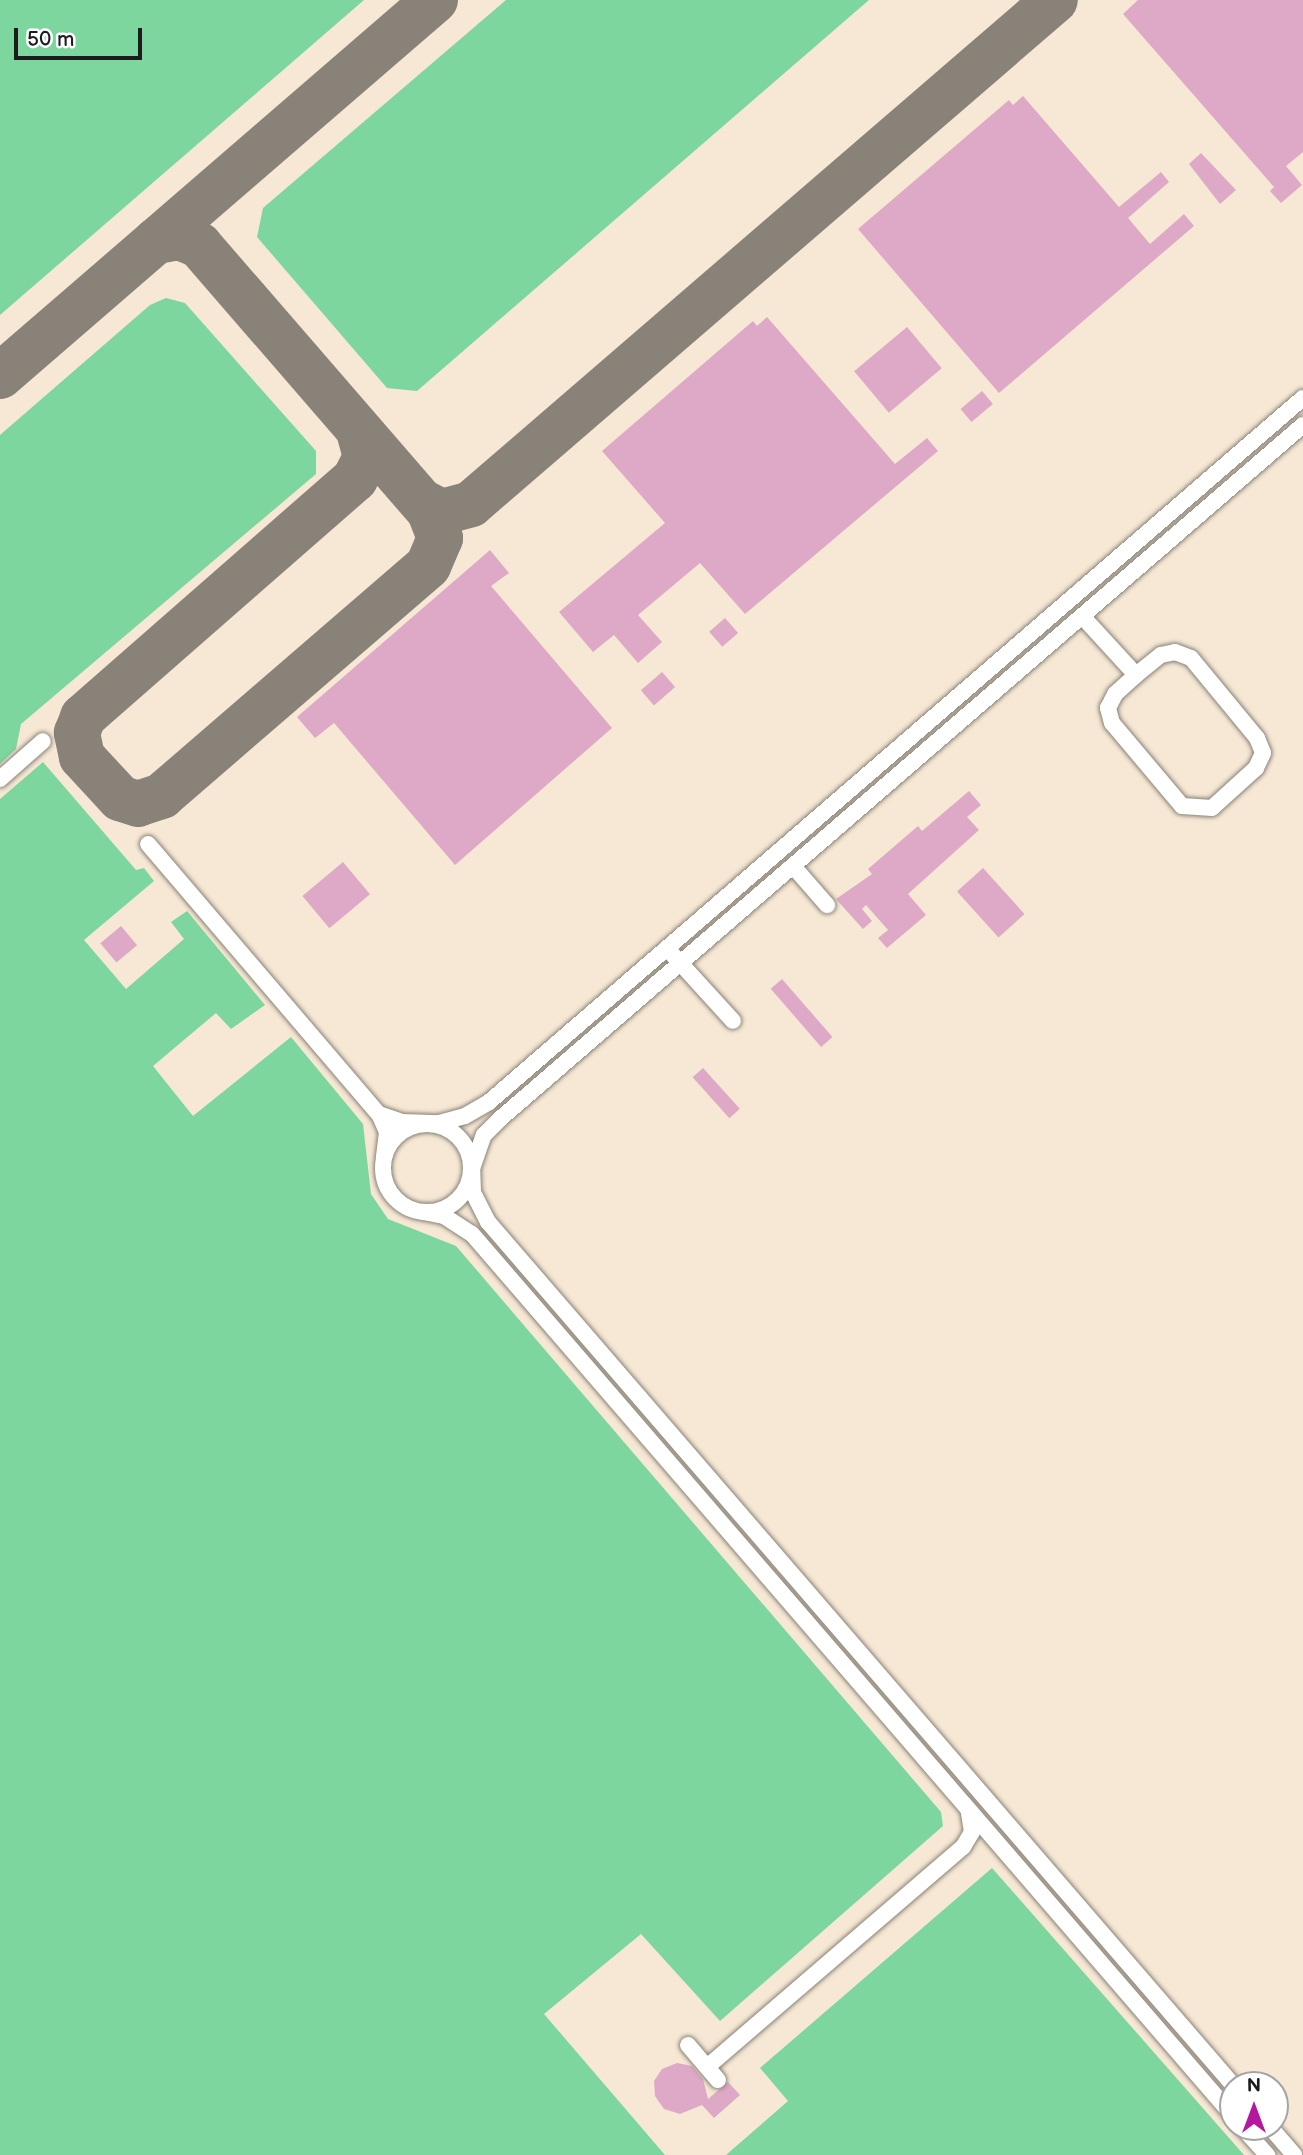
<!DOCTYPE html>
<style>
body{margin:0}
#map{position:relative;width:1303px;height:2155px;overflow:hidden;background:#f6e8d4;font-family:"Balsamiq Sans",sans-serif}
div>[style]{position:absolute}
.green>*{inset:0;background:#7cd69d}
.taxiway>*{height:46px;margin:-23px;padding:0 23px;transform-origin:23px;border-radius:23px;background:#898278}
.building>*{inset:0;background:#dea9c7;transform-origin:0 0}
.roads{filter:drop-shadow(0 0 2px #898278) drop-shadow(0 0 2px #898278)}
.minor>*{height:16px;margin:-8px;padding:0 8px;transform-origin:8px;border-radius:8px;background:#fff}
.minor>.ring{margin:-8px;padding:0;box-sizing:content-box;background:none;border:16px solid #fff;border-radius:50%}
span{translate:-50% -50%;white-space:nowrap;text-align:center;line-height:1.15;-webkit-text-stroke:5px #fff;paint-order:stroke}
.north{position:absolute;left:1219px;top:2071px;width:70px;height:70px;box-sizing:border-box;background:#fff;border:2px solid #a4a4a4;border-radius:50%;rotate:0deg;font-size:19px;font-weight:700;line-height:28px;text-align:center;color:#1c1c1c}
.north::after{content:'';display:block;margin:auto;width:24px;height:32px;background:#b5179e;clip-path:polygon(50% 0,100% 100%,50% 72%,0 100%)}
.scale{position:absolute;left:14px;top:28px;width:128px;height:32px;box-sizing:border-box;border:4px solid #1c1c1c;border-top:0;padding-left:9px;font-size:21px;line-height:24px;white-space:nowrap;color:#1c1c1c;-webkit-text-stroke:5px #fff;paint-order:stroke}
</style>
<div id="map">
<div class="green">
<div style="clip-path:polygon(0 0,364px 0,0 315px)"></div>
<div style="clip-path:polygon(506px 0,869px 0,417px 391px,387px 388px,257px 237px,263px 208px)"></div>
<div style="clip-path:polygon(166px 298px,185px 303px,316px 451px,316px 474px,21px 724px,16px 749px,0 764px,0 435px,150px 305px)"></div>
<div style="clip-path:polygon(43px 762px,136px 870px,144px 868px,154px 881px,84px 940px,126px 989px,184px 939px,171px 922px,187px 911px,265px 1005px,231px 1029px,216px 1013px,153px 1066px,193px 1116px,291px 1037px,363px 1124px,371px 1194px,388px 1219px,456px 1246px,941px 1812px,943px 1826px,720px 2021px,641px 1934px,544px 2014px,665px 2155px,0 2155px,0 799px)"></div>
<div style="clip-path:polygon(992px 1868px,1244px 2155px,726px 2155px,788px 2101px,760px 2068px)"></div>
</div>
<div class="taxiway">
<div style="left:156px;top:241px;width:23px;rotate:-10deg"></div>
<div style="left:179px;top:237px;width:22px;rotate:22deg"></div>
<div style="left:199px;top:245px;width:340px;rotate:49.1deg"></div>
<div style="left:422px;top:502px;width:13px;rotate:51deg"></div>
<div style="left:430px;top:512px;width:28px;rotate:69deg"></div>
<div style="left:440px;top:538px;width:30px;rotate:113deg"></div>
<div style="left:428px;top:566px;width:352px;rotate:139.2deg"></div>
<div style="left:162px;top:796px;width:25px;rotate:162deg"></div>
<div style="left:138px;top:804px;width:19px;rotate:-162deg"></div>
<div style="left:120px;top:798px;width:56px;rotate:-132.8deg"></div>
<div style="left:82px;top:757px;width:25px;rotate:-102deg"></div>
<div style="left:77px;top:733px;width:17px;rotate:-69deg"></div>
<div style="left:83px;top:717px;width:361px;rotate:-41.2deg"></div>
<div style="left:355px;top:479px;width:25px;rotate:-63deg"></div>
<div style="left:366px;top:457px;width:28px;rotate:-105deg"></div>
<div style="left:0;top:376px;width:575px;rotate:-40.84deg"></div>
<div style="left:422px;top:502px;width:22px;rotate:27deg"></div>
<div style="left:442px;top:512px;width:30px;rotate:-15deg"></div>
<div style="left:471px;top:504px;width:771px;rotate:-40.79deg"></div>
</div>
<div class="building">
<div style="clip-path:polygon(1138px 0,1303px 0,1303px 152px,1286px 166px,1302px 185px,1281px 203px,1270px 191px,1274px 187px,1123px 14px)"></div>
<div style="clip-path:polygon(1023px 96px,1119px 207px,1161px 172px,1169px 182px,1128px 218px,1150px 244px,1184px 214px,1194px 226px,999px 393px,858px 229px,1009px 100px,1013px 105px)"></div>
<div style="clip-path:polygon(1201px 153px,1236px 190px,1220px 204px,1189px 164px)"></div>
<div style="clip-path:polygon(767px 317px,895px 464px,927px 438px,938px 451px,745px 614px,700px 563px,638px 615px,662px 642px,638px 663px,614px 635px,593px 652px,559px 612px,665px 523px,602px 451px,753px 321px,757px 326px)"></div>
<div style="left:907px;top:327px;width:54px;height:69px;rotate:50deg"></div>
<div style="left:982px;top:391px;width:17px;height:28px;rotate:50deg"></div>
<div style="clip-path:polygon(490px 550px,509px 573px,491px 586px,612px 728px,455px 865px,334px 723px,315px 738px,297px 717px)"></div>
<div style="left:725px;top:618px;width:20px;height:21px;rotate:49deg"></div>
<div style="left:662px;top:672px;width:20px;height:28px;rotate:49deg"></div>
<div style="clip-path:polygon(969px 791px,981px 805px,967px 817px,979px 830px,908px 894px,926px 915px,887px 948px,878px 938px,888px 930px,866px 905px,862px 909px,872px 921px,863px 929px,836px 899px,872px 874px,868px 869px,918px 826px,922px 831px)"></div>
<div style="left:343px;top:862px;width:42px;height:53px;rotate:50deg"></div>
<div style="left:983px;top:868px;width:62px;height:35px;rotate:48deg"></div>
<div style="left:121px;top:926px;width:25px;height:27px;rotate:50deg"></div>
<div style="left:782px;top:979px;width:77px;height:15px;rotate:49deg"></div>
<div style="left:703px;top:1068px;width:55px;height:14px;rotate:48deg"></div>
<div style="clip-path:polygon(677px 2063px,692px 2066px,703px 2079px,708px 2099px,728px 2082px,740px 2095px,714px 2118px,702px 2105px,680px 2114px,664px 2109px,655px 2096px,654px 2081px,662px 2069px)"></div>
</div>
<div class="roads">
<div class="minor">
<div style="left:1082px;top:616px;width:80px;rotate:47.5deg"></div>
<div style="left:1175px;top:652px;width:17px;rotate:21deg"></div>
<div style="left:1191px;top:658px;width:104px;rotate:50.5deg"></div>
<div style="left:1257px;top:738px;width:16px;rotate:68deg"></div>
<div style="left:1263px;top:753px;width:17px;rotate:115deg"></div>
<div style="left:1256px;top:768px;width:59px;rotate:137.7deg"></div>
<div style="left:1212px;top:808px;width:30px;rotate:-176deg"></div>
<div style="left:1182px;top:806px;width:109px;rotate:-130.1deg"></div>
<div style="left:1112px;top:723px;width:16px;rotate:-105deg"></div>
<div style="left:1108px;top:708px;width:16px;rotate:-63deg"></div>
<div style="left:1115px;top:694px;width:28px;rotate:-42deg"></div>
<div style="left:1136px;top:675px;width:32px;rotate:-39deg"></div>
<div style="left:1161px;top:655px;width:14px;rotate:-12deg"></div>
<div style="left:0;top:779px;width:57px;rotate:-41.5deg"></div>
<div style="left:148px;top:844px;width:355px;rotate:49.5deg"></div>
<div style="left:379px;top:1114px;width:20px;rotate:66deg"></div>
<div style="left:387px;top:1132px;width:26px;rotate:97deg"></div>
<div style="left:793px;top:866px;width:52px;rotate:48.9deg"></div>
<div style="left:673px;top:955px;width:89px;rotate:47.7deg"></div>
<div style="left:379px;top:1114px;width:24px;rotate:19deg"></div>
<div style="left:402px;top:1122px;width:37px;rotate:2deg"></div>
<div style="left:439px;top:1123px;width:27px;rotate:-15deg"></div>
<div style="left:465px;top:1116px;width:28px;rotate:-30deg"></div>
<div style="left:489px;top:1102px;width:1076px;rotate:-40.86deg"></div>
<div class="ring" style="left:383px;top:1124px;width:72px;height:72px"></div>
<div style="left:423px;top:1212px;width:21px;rotate:11deg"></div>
<div style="left:444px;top:1216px;width:33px;rotate:33deg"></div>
<div style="left:472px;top:1234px;width:1165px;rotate:49.21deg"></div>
<div style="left:688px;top:2045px;width:46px;rotate:49.4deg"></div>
<div style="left:707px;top:2067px;width:338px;rotate:-40.7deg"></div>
<div style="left:963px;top:1847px;width:17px;rotate:-59deg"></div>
<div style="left:972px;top:1832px;width:20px;rotate:-99deg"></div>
<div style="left:1233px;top:2085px;width:1140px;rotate:-130.8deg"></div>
<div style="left:488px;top:1222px;width:34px;rotate:-117deg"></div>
<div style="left:473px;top:1192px;width:23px;rotate:-92deg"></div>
<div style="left:472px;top:1169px;width:36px;rotate:-71deg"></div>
<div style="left:484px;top:1135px;width:24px;rotate:-45deg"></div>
<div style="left:501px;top:1118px;width:1060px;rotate:-40.83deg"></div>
<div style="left:1242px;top:2127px;width:38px;rotate:48deg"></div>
<div style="left:1270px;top:2127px;width:37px;rotate:49deg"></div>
</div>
</div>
<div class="north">N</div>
<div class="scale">50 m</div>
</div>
